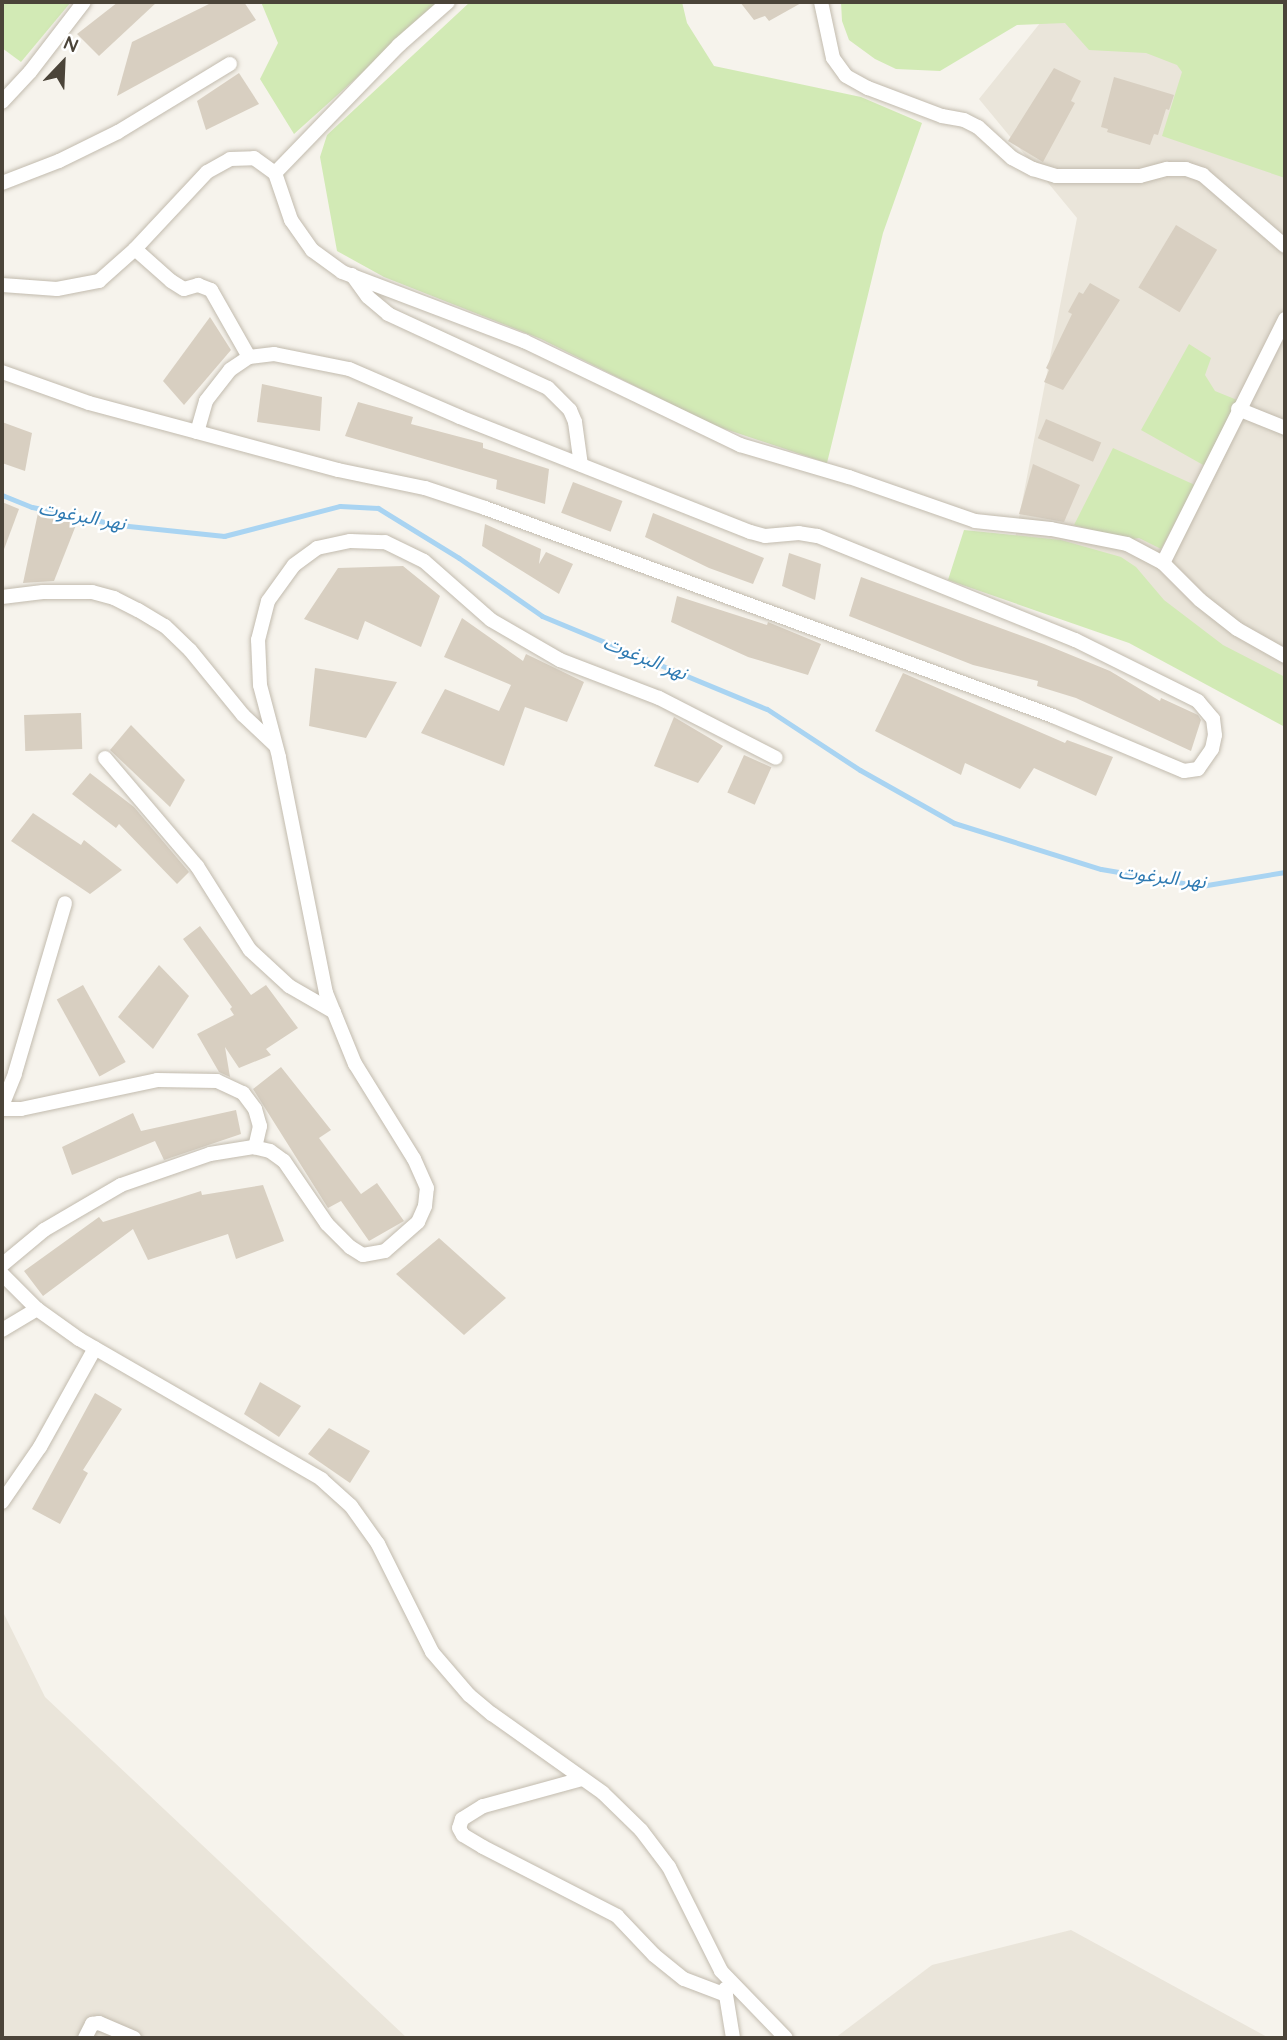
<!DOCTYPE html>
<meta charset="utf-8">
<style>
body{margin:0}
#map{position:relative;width:1287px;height:2040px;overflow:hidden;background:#f6f3ec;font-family:Quicksand,"Noto Sans Arabic",sans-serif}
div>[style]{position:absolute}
.residential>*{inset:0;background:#eae5da}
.green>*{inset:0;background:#d2eab5}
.stream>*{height:5px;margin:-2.5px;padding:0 2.5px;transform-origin:2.5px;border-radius:2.5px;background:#a9d4f2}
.building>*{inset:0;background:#d8cfc1;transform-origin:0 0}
.roads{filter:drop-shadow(0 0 2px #c2bbae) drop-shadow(0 0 2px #c2bbae)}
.minor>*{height:14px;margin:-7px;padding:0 7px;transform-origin:7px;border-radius:7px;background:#fff}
span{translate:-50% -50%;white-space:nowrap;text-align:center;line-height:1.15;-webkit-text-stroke:5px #fff;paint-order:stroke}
.water-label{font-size:19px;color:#2e7ab2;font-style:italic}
.frame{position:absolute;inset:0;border:4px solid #4b4439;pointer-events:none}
.north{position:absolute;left:28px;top:28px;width:70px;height:70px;-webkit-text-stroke:5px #fff;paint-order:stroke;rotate:23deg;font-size:19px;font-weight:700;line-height:28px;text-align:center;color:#4b4439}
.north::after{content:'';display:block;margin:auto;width:24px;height:32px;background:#4b4439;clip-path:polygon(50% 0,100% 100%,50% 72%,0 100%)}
</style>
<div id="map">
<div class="residential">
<div style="clip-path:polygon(1057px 2px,1285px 87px,1285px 687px,1013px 549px,1077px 218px,979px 99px)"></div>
<div style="clip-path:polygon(2px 1610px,45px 1697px,407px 2038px,2px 2038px)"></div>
<div style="clip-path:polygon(1071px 1930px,1269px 2038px,835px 2038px,932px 1965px)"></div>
</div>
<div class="green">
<div style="clip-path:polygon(2px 2px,71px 2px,21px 62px,2px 48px)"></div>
<div style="clip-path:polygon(261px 2px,441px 2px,294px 134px,260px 79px,278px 43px)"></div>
<div style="clip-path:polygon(470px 2px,682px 2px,687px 23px,714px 66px,861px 97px,922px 123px,883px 233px,827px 463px,713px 425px,541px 339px,384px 277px,337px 251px,320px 157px,327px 135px)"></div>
<div style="clip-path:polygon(841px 2px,1285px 2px,1285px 178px,1162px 136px,1182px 72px,1177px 65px,1146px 53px,1089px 50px,1065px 23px,1017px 25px,940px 71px,896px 69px,875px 59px,849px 40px,842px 21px)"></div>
<div style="clip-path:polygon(1189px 344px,1211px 358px,1205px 375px,1215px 391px,1237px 400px,1205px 466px,1141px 430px)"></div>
<div style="clip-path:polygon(1113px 448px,1195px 485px,1161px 549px,1139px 538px,1127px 540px,1074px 525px)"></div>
<div style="clip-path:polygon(964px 530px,1061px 540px,1121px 557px,1136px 567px,1164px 600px,1223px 645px,1285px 677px,1285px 727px,1129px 643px,948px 580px)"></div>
</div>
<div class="stream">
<div style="left:2px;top:495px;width:32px;rotate:22deg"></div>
<div style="left:32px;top:507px;width:89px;rotate:11.7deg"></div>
<div style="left:119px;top:525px;width:106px;rotate:6deg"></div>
<div style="left:224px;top:536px;width:120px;rotate:-14.5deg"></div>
<div style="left:340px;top:506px;width:38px;rotate:3deg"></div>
<div style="left:378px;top:508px;width:95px;rotate:31.7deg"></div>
<div style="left:459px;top:558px;width:101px;rotate:34.9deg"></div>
<div style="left:542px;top:616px;width:243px;rotate:22.5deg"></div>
<div style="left:767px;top:709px;width:111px;rotate:33.3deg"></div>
<div style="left:860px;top:770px;width:108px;rotate:29.4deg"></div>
<div style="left:954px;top:823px;width:154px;rotate:17.4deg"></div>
<div style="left:1101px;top:869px;width:101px;rotate:9.6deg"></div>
<div style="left:1201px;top:886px;width:85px;rotate:-9.5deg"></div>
</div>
<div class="building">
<div style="clip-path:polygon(118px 2px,157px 2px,99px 56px,77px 34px)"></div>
<div style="clip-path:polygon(213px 2px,244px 2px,256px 20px,117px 96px,132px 42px)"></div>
<div style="clip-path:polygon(740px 2px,803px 2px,769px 21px,765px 16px,754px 20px)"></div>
<div style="clip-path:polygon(1054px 68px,1081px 81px,1071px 101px,1075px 103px,1043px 162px,1008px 141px)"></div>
<div style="clip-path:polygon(239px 73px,259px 104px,206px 130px,197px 101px)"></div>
<div style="clip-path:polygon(1114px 77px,1174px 95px,1169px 110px,1166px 109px,1158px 135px,1154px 134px,1150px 145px,1107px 132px,1108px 129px,1101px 127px)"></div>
<div style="left:1176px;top:225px;width:48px;height:73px;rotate:31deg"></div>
<div style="clip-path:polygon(1090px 283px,1120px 300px,1063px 390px,1044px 382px,1049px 370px,1046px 368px,1072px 314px,1068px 312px,1079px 292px,1083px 294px)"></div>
<div style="clip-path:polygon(210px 317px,231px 350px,184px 405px,163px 381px)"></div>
<div style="clip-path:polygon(262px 384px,322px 397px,320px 431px,257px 422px)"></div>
<div style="clip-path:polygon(358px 402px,413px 417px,411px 424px,483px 443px,483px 448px,549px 469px,545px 504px,496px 489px,497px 480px,345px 436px)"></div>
<div style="left:1046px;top:419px;width:60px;height:21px;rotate:23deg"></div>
<div style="clip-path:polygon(2px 422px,32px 433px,25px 471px,2px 463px)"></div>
<div style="clip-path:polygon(1033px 464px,1080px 485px,1064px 522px,1019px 514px)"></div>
<div style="left:573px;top:482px;width:53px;height:33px;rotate:21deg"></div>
<div style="clip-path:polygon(2px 502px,19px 509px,3px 552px,2px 552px)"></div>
<div style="clip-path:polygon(38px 513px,78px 520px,54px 581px,23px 583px)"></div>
<div style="clip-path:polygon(653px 513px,764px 558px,753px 584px,709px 568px,645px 537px)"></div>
<div style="clip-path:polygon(485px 524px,541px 549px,539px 564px,546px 552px,573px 564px,559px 594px,482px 546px)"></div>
<div style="clip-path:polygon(789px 553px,821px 564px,815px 600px,782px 586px)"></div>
<div style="clip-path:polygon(403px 566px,440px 596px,421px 647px,365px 621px,358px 640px,304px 619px,338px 568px)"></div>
<div style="clip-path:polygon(861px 577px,1044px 644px,1110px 671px,1160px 701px,1161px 698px,1198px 715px,1201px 720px,1191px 751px,1076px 698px,1037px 686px,1038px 681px,973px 665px,849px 616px)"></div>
<div style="clip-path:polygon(677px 596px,767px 625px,768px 622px,821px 644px,808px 675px,748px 657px,671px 622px)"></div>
<div style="clip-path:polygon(462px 618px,523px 661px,526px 654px,584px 682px,567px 722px,525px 707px,504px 766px,421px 733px,445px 689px,499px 711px,511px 685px,444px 657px)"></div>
<div style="clip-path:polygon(315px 668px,397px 682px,366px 738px,309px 726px)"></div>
<div style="clip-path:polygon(903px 673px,1065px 743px,1067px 740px,1113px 757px,1096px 796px,1034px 768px,1020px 789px,965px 763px,961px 775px,875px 731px)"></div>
<div style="left:81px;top:713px;width:36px;height:57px;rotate:88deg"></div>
<div style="clip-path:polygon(674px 717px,723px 746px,698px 783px,654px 766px)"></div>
<div style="clip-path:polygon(131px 725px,185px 780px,170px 807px,110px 750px)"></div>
<div style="left:744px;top:755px;width:30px;height:41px;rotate:24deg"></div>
<div style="clip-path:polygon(90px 773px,134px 807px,189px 872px,177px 884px,119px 824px,116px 828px,72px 794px)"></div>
<div style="clip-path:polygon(33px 813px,81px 845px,84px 840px,122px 870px,90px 894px,11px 841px)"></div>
<div style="clip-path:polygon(200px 926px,251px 995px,266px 985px,298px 1028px,266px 1049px,271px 1055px,239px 1068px,225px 1047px,230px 1077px,219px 1072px,197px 1034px,234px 1015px,230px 1009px,232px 1007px,183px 939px)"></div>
<div style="clip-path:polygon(159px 965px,189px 996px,153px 1049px,118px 1017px)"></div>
<div style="left:83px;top:985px;width:88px;height:30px;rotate:61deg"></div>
<div style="clip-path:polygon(281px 1067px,331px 1130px,319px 1138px,361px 1194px,377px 1183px,404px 1221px,369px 1241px,341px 1201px,328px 1208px,253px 1089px)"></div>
<div style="clip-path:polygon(236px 1110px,241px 1134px,164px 1160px,155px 1141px,72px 1175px,62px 1147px,133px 1113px,141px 1131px)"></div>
<div style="clip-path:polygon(263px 1185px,284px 1241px,236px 1259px,228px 1234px,148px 1260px,133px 1229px,43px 1296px,24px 1271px,99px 1217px,103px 1222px,201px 1191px,202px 1195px)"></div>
<div style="clip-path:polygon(439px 1238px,506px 1298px,464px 1335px,396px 1274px)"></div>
<div style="clip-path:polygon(260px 1382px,301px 1406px,279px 1437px,244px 1414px)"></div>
<div style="clip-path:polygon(95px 1393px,122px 1409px,83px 1470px,88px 1473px,60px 1524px,32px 1509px)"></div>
<div style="clip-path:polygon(329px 1428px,370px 1451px,350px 1483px,308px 1454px)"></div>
</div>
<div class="roads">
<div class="minor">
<div style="left:821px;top:2px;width:57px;rotate:77.9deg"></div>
<div style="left:833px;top:58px;width:22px;rotate:54deg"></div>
<div style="left:846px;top:76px;width:25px;rotate:29deg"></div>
<div style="left:868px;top:88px;width:79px;rotate:20.7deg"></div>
<div style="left:942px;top:116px;width:22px;rotate:10deg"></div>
<div style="left:964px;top:120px;width:16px;rotate:27deg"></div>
<div style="left:978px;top:127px;width:46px;rotate:42.4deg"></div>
<div style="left:1012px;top:158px;width:24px;rotate:28deg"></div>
<div style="left:1033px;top:169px;width:24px;rotate:17deg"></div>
<div style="left:1056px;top:176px;width:84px"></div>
<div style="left:1140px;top:176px;width:28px;rotate:-15deg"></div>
<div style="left:1167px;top:169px;width:19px"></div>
<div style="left:1186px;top:169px;width:18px;rotate:19deg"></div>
<div style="left:1203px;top:175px;width:108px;rotate:40.9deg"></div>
<div style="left:2px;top:102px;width:41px;rotate:-47deg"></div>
<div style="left:30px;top:72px;width:88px;rotate:-52.4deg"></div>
<div style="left:275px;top:173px;width:178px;rotate:-45.9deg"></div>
<div style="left:399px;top:45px;width:65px;rotate:-41.3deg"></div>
<div style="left:2px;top:183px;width:61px;rotate:-21.1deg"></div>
<div style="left:59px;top:161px;width:66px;rotate:-26.2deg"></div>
<div style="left:118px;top:132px;width:131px;rotate:-31.3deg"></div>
<div style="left:135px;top:249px;width:48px;rotate:41.6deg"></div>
<div style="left:171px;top:281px;width:15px;rotate:32deg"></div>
<div style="left:184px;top:289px;width:15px;rotate:-16deg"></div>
<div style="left:198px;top:285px;width:14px;rotate:21deg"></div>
<div style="left:211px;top:290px;width:77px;rotate:60.4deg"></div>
<div style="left:352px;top:275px;width:27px;rotate:54deg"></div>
<div style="left:368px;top:297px;width:26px;rotate:40deg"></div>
<div style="left:388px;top:314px;width:176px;rotate:24.8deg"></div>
<div style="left:548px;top:388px;width:31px;rotate:45deg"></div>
<div style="left:570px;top:410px;width:13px;rotate:67deg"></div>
<div style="left:575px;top:422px;width:43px;rotate:82.1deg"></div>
<div style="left:2px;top:285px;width:55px;rotate:4.2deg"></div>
<div style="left:57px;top:289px;width:43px;rotate:-10.8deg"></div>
<div style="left:99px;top:281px;width:48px;rotate:-41.6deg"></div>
<div style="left:135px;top:249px;width:105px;rotate:-46.9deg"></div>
<div style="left:207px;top:172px;width:26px;rotate:-29deg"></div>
<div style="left:230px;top:159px;width:24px;rotate:-2deg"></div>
<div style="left:254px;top:158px;width:26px;rotate:36deg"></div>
<div style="left:275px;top:173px;width:50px;rotate:71.2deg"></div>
<div style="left:291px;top:220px;width:37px;rotate:55deg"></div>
<div style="left:312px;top:250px;width:37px;rotate:36deg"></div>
<div style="left:342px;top:272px;width:195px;rotate:20.8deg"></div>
<div style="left:524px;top:341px;width:240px;rotate:25.7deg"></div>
<div style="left:740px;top:445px;width:114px;rotate:16.4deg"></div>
<div style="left:849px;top:477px;width:133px;rotate:19.2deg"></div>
<div style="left:975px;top:521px;width:76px;rotate:6deg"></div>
<div style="left:1051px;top:529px;width:77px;rotate:11.2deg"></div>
<div style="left:1127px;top:544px;width:41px;rotate:27.8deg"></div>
<div style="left:1163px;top:563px;width:52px;rotate:45deg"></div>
<div style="left:1200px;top:600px;width:47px;rotate:38.1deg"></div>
<div style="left:1237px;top:629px;width:55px;rotate:29.4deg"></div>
<div style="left:2px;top:372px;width:92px;rotate:19.6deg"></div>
<div style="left:89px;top:403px;width:112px;rotate:15deg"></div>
<div style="left:197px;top:432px;width:146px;rotate:15.1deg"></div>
<div style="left:338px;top:470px;width:89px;rotate:11.7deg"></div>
<div style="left:425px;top:488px;width:63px;rotate:18.4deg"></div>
<div style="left:485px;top:508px;width:605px;rotate:20.11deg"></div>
<div style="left:1053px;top:716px;width:142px;rotate:22.8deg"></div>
<div style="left:1184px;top:771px;width:14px;rotate:-8deg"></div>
<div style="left:1198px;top:769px;width:24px;rotate:-55deg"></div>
<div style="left:1212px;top:749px;width:14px;rotate:-78deg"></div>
<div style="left:1215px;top:735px;width:16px;rotate:-97deg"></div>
<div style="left:1213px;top:719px;width:23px;rotate:-130deg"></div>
<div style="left:1198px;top:701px;width:137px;rotate:-153.6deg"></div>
<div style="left:1075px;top:640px;width:278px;rotate:-158deg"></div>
<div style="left:817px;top:536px;width:18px;rotate:-171deg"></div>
<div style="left:799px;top:533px;width:34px;rotate:175deg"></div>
<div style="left:765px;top:536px;width:16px;rotate:-165deg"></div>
<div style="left:750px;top:532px;width:312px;rotate:-158.4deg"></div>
<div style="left:460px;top:417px;width:121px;rotate:-156.6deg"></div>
<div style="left:349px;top:369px;width:76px;rotate:-168.7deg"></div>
<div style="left:274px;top:354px;width:25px;rotate:173deg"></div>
<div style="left:249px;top:357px;width:23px;rotate:146deg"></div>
<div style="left:230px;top:370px;width:39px;rotate:128deg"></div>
<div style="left:206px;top:401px;width:32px;rotate:106deg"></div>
<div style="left:1238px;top:409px;width:51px;rotate:22deg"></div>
<div style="left:1163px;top:563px;width:273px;rotate:-63.4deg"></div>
<div style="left:2px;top:597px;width:41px;rotate:-7deg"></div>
<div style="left:43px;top:592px;width:49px"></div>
<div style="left:92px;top:592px;width:23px;rotate:15deg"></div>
<div style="left:114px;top:598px;width:27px;rotate:27deg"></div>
<div style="left:138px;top:610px;width:31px;rotate:31deg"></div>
<div style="left:165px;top:626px;width:35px;rotate:44deg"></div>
<div style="left:190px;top:650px;width:84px;rotate:50.8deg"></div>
<div style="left:243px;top:715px;width:44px;rotate:43.2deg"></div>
<div style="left:105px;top:758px;width:142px;rotate:49.6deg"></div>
<div style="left:197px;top:866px;width:99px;rotate:57.8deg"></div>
<div style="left:250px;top:950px;width:53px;rotate:42.7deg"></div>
<div style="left:289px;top:986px;width:52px;rotate:30deg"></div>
<div style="left:2px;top:1106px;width:35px;rotate:-68deg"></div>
<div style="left:15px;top:1073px;width:177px;rotate:-73.6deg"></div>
<div style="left:2px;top:1109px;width:19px"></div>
<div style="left:21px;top:1109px;width:139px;rotate:-12deg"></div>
<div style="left:157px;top:1080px;width:60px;rotate:1deg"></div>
<div style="left:217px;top:1081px;width:29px;rotate:25deg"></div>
<div style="left:243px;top:1093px;width:20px;rotate:53deg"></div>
<div style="left:255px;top:1109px;width:18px;rotate:74deg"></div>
<div style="left:260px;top:1126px;width:22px;rotate:103deg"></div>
<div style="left:2px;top:1265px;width:55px;rotate:-39.8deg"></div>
<div style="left:44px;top:1230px;width:89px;rotate:-30.3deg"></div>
<div style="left:121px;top:1185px;width:94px;rotate:-19.2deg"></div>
<div style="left:210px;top:1154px;width:44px;rotate:-9.2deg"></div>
<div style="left:253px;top:1147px;width:17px;rotate:13deg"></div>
<div style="left:270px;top:1151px;width:17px;rotate:36deg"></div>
<div style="left:284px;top:1161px;width:76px;rotate:55.7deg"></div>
<div style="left:327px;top:1224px;width:33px;rotate:45deg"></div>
<div style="left:350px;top:1247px;width:15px;rotate:32deg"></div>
<div style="left:363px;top:1255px;width:22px;rotate:-10deg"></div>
<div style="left:385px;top:1251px;width:44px;rotate:-41.3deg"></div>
<div style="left:418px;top:1222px;width:17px;rotate:-66deg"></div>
<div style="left:425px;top:1206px;width:18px;rotate:-84deg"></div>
<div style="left:427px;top:1188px;width:32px;rotate:-114deg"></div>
<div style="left:414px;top:1159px;width:112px;rotate:-121.8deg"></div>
<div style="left:355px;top:1064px;width:77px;rotate:-112.2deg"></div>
<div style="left:326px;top:993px;width:241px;rotate:-101.3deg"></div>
<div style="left:279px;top:757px;width:74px;rotate:-104.8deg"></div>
<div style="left:260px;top:685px;width:45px;rotate:-92.5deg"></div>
<div style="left:258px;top:640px;width:40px;rotate:-75.6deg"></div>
<div style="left:268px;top:601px;width:44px;rotate:-54.2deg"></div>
<div style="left:294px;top:565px;width:29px;rotate:-36deg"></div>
<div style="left:317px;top:548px;width:34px;rotate:-12deg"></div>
<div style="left:350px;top:541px;width:35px;rotate:2deg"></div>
<div style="left:385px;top:542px;width:43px;rotate:26deg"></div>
<div style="left:424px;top:561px;width:89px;rotate:41.4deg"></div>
<div style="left:491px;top:620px;width:80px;rotate:30.1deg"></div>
<div style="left:560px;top:660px;width:106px;rotate:21deg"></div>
<div style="left:659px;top:698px;width:131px;rotate:27.1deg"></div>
<div style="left:2px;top:1274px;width:49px;rotate:45deg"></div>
<div style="left:37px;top:1309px;width:52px;rotate:35.5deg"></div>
<div style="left:79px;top:1339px;width:280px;rotate:30deg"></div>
<div style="left:321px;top:1479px;width:40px;rotate:42deg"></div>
<div style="left:351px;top:1506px;width:47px;rotate:54.6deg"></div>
<div style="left:378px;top:1544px;width:121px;rotate:63.4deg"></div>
<div style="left:432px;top:1652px;width:57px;rotate:49.3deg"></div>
<div style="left:469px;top:1695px;width:30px;rotate:40deg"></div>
<div style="left:492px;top:1714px;width:136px;rotate:35.4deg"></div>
<div style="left:603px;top:1793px;width:53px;rotate:44.2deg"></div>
<div style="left:641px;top:1830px;width:46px;rotate:52.9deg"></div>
<div style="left:669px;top:1867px;width:116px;rotate:63.4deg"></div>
<div style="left:721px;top:1971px;width:93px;rotate:45.9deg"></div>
<div style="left:2px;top:1330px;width:41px;rotate:-31deg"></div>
<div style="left:2px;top:1502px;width:67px;rotate:-55.4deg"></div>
<div style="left:40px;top:1447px;width:113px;rotate:-60.9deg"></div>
<div style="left:582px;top:1779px;width:103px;rotate:164.7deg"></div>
<div style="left:483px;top:1806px;width:25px;rotate:148deg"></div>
<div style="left:462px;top:1819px;width:9px;rotate:108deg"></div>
<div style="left:459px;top:1828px;width:8px;rotate:60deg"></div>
<div style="left:463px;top:1835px;width:23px;rotate:31deg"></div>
<div style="left:483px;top:1847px;width:151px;rotate:27.2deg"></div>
<div style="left:617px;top:1916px;width:54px;rotate:46.5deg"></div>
<div style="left:654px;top:1955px;width:38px;rotate:39deg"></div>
<div style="left:684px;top:1979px;width:45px;rotate:20.9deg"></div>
<div style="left:725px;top:1989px;width:50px;rotate:80.7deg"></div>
<div style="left:85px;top:2038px;width:16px;rotate:-63deg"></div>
<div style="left:92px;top:2024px;width:7px;rotate:-8deg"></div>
<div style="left:99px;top:2023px;width:38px;rotate:23deg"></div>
</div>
</div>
<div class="water-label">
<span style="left:82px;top:516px;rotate:11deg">نهر البرغوت</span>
<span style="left:645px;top:658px;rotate:22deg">نهر البرغوت</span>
<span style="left:1162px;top:877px;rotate:7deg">نهر البرغوت</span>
</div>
<div class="frame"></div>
<div class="north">N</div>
</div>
